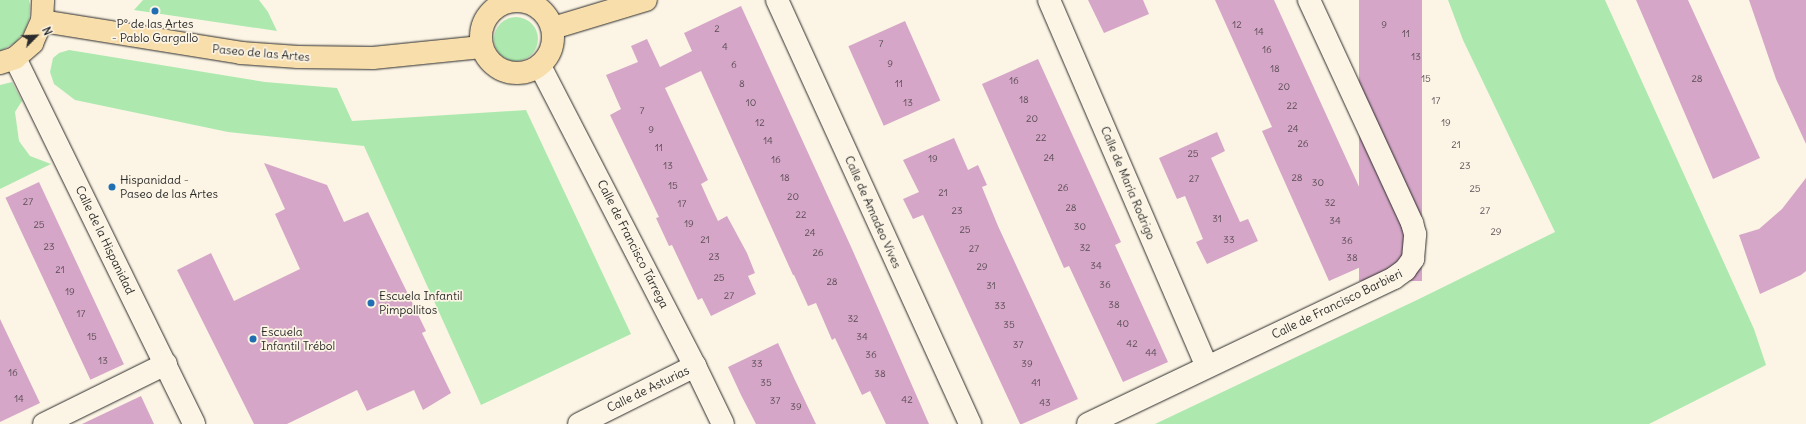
<!DOCTYPE html>
<meta charset="utf-8">
<style>
body{margin:0}
#map{position:relative;width:1806px;height:424px;overflow:hidden;background:#fcf5e5;font-family:Delius,sans-serif}
div>[style]{position:absolute}
.green>*{inset:0;background:#ade9af}
.round{border-radius:50%}
.building>*{inset:0;background:#d5a6c7;transform-origin:0 0}
.roads{filter:drop-shadow(0 0 1px #2b2b2b) drop-shadow(0 0 1px #2b2b2b)}
.minor>*{height:22px;margin:-11px;padding:0 11px;transform-origin:11px;border-radius:11px;background:#fcf5e5}
.major>*{height:22px;margin:-11px;padding:0 11px;transform-origin:11px;border-radius:11px;background:#f8deab}
.major>.ring{margin:-11px;padding:0;box-sizing:content-box;background:none;border:22px solid #f8deab;border-radius:50%}
.dots>*{width:11px;height:11px;translate:-50% -50%;box-sizing:border-box;border:2px solid #fcf5e5;border-radius:50%}
span{translate:-50% -50%;white-space:nowrap;text-align:center;line-height:1.15;-webkit-text-stroke:3.5px #fcf5e5;paint-order:stroke}
.number-label{font-size:10px;color:#564a52}
.number-label span{-webkit-text-stroke-width:0}
.poi-label{font-size:12px;color:#2b2b2b}
.left{translate:0 -50%;text-align:left}
.street-label{font-size:12px;color:#2b2b2b}
.north{position:absolute;left:16px;top:16px;width:40px;height:40px;-webkit-text-stroke:3px #fcf5e5;paint-order:stroke;rotate:66deg;font-size:11px;font-weight:700;line-height:16px;text-align:center;color:#2b2b2b}
.north::after{content:'';display:block;margin:auto;width:14px;height:18px;background:#2b2b2b;clip-path:polygon(50% 0,100% 100%,50% 72%,0 100%)}
</style>
<div id="map">
<div class="green">
<div style="clip-path:polygon(0 0,29px 0,30px 5px,29px 19px,24px 32px,15px 43px,0 51px)"></div>
<div style="clip-path:polygon(143px 0,259px 0,268px 12px,277px 31px,134px 10px)"></div>
<div style="clip-path:polygon(1448px 0,1605px 0,1754px 329px,1766px 365px,1649px 424px,1155px 424px,1419px 299px,1555px 232px,1463px 40px)"></div>
<div class="round" style="left:494px;top:17px;width:44px;height:44px"></div>
<div style="clip-path:polygon(69px 50px,265px 82px,337px 88px,352px 121px,526px 110px,631px 334px,481px 405px,364px 146px,228px 132px,75px 100px,54px 84px,50px 72px,53px 58px,59px 53px)"></div>
<div style="clip-path:polygon(12px 82px,22px 101px,15px 112px,19px 141px,30px 156px,51px 164px,0 189px,0 85px)"></div>
</div>
<div class="building">
<div style="clip-path:polygon(1088px 0,1143px 0,1149px 14px,1104px 33px)"></div>
<div style="clip-path:polygon(1215px 0,1274px 0,1386px 246px,1369px 254px,1372px 262px,1329px 281px,1262px 131px,1272px 127px)"></div>
<div style="left:1359px;top:0;width:63px;height:281px"></div>
<div style="clip-path:polygon(1636px 0,1688px 0,1760px 158px,1713px 179px)"></div>
<div style="clip-path:polygon(1749px 0,1806px 0,1806px 144px,1776px 79px)"></div>
<div style="clip-path:polygon(741px 6px,852px 249px,929px 424px,886px 424px,870px 391px,862px 395px,835px 338px,832px 340px,816px 303px,808px 306px,794px 275px,793px 275px,701px 71px,665px 88px,708px 180px,701px 184px,709px 202px,718px 221px,727px 216px,747px 253px,755px 273px,748px 276px,756px 294px,711px 316px,702px 298px,698px 300px,672px 245px,669px 246px,656px 218px,659px 217px,610px 115px,621px 109px,606px 75px,638px 62px,631px 46px,647px 39px,660px 67px,692px 51px,684px 33px)"></div>
<div style="left:905px;top:21px;width:87px;height:62px;rotate:66deg"></div>
<div style="clip-path:polygon(1038px 59px,1121px 242px,1115px 245px,1168px 362px,1123px 382px,1069px 266px,1064px 268px,982px 84px)"></div>
<div style="clip-path:polygon(1217px 132px,1225px 151px,1211px 158px,1240px 222px,1248px 219px,1258px 241px,1207px 264px,1196px 242px,1203px 239px,1185px 196px,1177px 199px,1159px 158px)"></div>
<div style="clip-path:polygon(954px 138px,968px 170px,978px 165px,987px 185px,982px 187px,998px 226px,1078px 399px,1022px 424px,1020px 424px,923px 215px,913px 219px,903px 199px,919px 192px,903px 160px)"></div>
<div style="clip-path:polygon(264px 163px,327px 185px,344px 222px,368px 212px,426px 331px,422px 333px,451px 393px,423px 410px,414px 390px,367px 411px,357px 390px,287px 424px,254px 424px,177px 270px,211px 253px,234px 301px,300px 269px,275px 214px,285px 209px)"></div>
<div style="clip-path:polygon(1806px 178px,1806px 271px,1801px 275px,1760px 294px,1739px 235px,1759px 229px,1782px 209px)"></div>
<div style="left:39px;top:182px;width:201px;height:37px;rotate:65deg"></div>
<div style="clip-path:polygon(0 319px,40px 403px,0 422px)"></div>
<div style="clip-path:polygon(778px 343px,795px 380px,816px 424px,756px 424px,741px 395px,728px 367px)"></div>
<div style="clip-path:polygon(141px 396px,154px 424px,82px 424px)"></div>
</div>
<div class="roads">
<div class="minor">
<div style="left:777px;top:0;width:466px;rotate:65.5deg"></div>
<div style="left:1049px;top:0;width:399px;rotate:66.7deg"></div>
<div style="left:15px;top:58px;width:407px;rotate:63.9deg"></div>
<div style="left:540px;top:66px;width:338px;rotate:62.7deg"></div>
<div style="left:695px;top:366px;width:64px;rotate:64.2deg"></div>
<div style="left:44px;top:424px;width:136px;rotate:-26.2deg"></div>
<div style="left:579px;top:424px;width:130px;rotate:-26.6deg"></div>
<div style="left:1088px;top:424px;width:339px;rotate:-25.5deg"></div>
<div style="left:1394px;top:278px;width:14px;rotate:-36deg"></div>
<div style="left:1405px;top:270px;width:14px;rotate:-54deg"></div>
<div style="left:1413px;top:259px;width:25px;rotate:-85deg"></div>
<div style="left:1415px;top:234px;width:11px;rotate:-105deg"></div>
<div style="left:1412px;top:223px;width:246px;rotate:-114.8deg"></div>
</div>
<div class="major">
<div class="ring" style="left:481px;top:1px;width:50px;height:50px"></div>
<div style="left:42px;top:21px;width:202px;rotate:9.1deg"></div>
<div style="left:241px;top:53px;width:57px;rotate:4deg"></div>
<div style="left:298px;top:57px;width:75px;rotate:0.8deg"></div>
<div style="left:373px;top:58px;width:109px;rotate:-5.8deg"></div>
<div style="left:553px;top:28px;width:97px;rotate:-16.8deg"></div>
<div style="left:0;top:63px;width:16px;rotate:-18deg"></div>
<div style="left:15px;top:58px;width:23px;rotate:-41deg"></div>
<div style="left:32px;top:43px;width:24px;rotate:-66deg"></div>
<div style="left:42px;top:21px;width:21px;rotate:-87deg"></div>
</div>
</div>
<div class="dots">
<div style="left:155px;top:11px;background:#1f6fb2"></div>
<div style="left:112px;top:187px;background:#1f6fb2"></div>
<div style="left:371px;top:303px;background:#1f6fb2"></div>
<div style="left:253px;top:339px;background:#1f6fb2"></div>
</div>
<div class="number-label">
<span style="left:1237px;top:25px">12</span>
<span style="left:1384px;top:25px">9</span>
<span style="left:717px;top:29px">2</span>
<span style="left:1259px;top:32px">14</span>
<span style="left:1406px;top:34px">11</span>
<span style="left:881px;top:44px">7</span>
<span style="left:725px;top:47px">4</span>
<span style="left:1267px;top:50px">16</span>
<span style="left:1416px;top:57px">13</span>
<span style="left:890px;top:64px">9</span>
<span style="left:734px;top:65px">6</span>
<span style="left:1275px;top:69px">18</span>
<span style="left:1426px;top:79px">15</span>
<span style="left:1697px;top:79px">28</span>
<span style="left:1014px;top:81px">16</span>
<span style="left:742px;top:84px">8</span>
<span style="left:899px;top:84px">11</span>
<span style="left:1284px;top:87px">20</span>
<span style="left:1024px;top:100px">18</span>
<span style="left:1436px;top:101px">17</span>
<span style="left:751px;top:103px">10</span>
<span style="left:908px;top:103px">13</span>
<span style="left:1292px;top:106px">22</span>
<span style="left:642px;top:111px">7</span>
<span style="left:1032px;top:119px">20</span>
<span style="left:760px;top:123px">12</span>
<span style="left:1446px;top:123px">19</span>
<span style="left:1293px;top:129px">24</span>
<span style="left:651px;top:130px">9</span>
<span style="left:1041px;top:138px">22</span>
<span style="left:768px;top:141px">14</span>
<span style="left:1303px;top:144px">26</span>
<span style="left:1456px;top:145px">21</span>
<span style="left:659px;top:148px">11</span>
<span style="left:1193px;top:154px">25</span>
<span style="left:1049px;top:158px">24</span>
<span style="left:933px;top:159px">19</span>
<span style="left:776px;top:160px">16</span>
<span style="left:668px;top:166px">13</span>
<span style="left:1465px;top:166px">23</span>
<span style="left:785px;top:178px">18</span>
<span style="left:1297px;top:178px">28</span>
<span style="left:1194px;top:179px">27</span>
<span style="left:1318px;top:183px">30</span>
<span style="left:673px;top:186px">15</span>
<span style="left:1063px;top:188px">26</span>
<span style="left:1475px;top:189px">25</span>
<span style="left:943px;top:193px">21</span>
<span style="left:793px;top:197px">20</span>
<span style="left:28px;top:202px">27</span>
<span style="left:1330px;top:203px">32</span>
<span style="left:682px;top:204px">17</span>
<span style="left:1071px;top:208px">28</span>
<span style="left:957px;top:211px">23</span>
<span style="left:1485px;top:211px">27</span>
<span style="left:801px;top:215px">22</span>
<span style="left:1217px;top:219px">31</span>
<span style="left:1335px;top:221px">34</span>
<span style="left:689px;top:224px">19</span>
<span style="left:39px;top:225px">25</span>
<span style="left:1080px;top:227px">30</span>
<span style="left:965px;top:230px">25</span>
<span style="left:1496px;top:232px">29</span>
<span style="left:810px;top:233px">24</span>
<span style="left:705px;top:240px">21</span>
<span style="left:1229px;top:240px">33</span>
<span style="left:1347px;top:241px">36</span>
<span style="left:49px;top:247px">23</span>
<span style="left:1085px;top:248px">32</span>
<span style="left:974px;top:249px">27</span>
<span style="left:818px;top:253px">26</span>
<span style="left:714px;top:257px">23</span>
<span style="left:1352px;top:258px">38</span>
<span style="left:1096px;top:266px">34</span>
<span style="left:982px;top:267px">29</span>
<span style="left:60px;top:270px">21</span>
<span style="left:719px;top:278px">25</span>
<span style="left:832px;top:282px">28</span>
<span style="left:1105px;top:285px">36</span>
<span style="left:991px;top:286px">31</span>
<span style="left:70px;top:292px">19</span>
<span style="left:729px;top:296px">27</span>
<span style="left:1114px;top:305px">38</span>
<span style="left:1000px;top:306px">33</span>
<span style="left:81px;top:314px">17</span>
<span style="left:853px;top:319px">32</span>
<span style="left:1123px;top:324px">40</span>
<span style="left:1009px;top:325px">35</span>
<span style="left:92px;top:337px">15</span>
<span style="left:862px;top:337px">34</span>
<span style="left:1132px;top:344px">42</span>
<span style="left:1018px;top:345px">37</span>
<span style="left:1151px;top:353px">44</span>
<span style="left:871px;top:355px">36</span>
<span style="left:103px;top:361px">13</span>
<span style="left:757px;top:364px">33</span>
<span style="left:1027px;top:364px">39</span>
<span style="left:13px;top:373px">16</span>
<span style="left:880px;top:374px">38</span>
<span style="left:766px;top:383px">35</span>
<span style="left:1036px;top:383px">41</span>
<span style="left:19px;top:399px">14</span>
<span style="left:907px;top:400px">42</span>
<span style="left:775px;top:401px">37</span>
<span style="left:1045px;top:403px">43</span>
<span style="left:796px;top:407px">39</span>
</div>
<div class="poi-label">
<span style="left:155px;top:31px">Pº de las Artes<br>- Pablo Gargallo</span>
<span class="left" style="left:120px;top:187px">Hispanidad -<br>Paseo de las Artes</span>
<span class="left" style="left:379px;top:303px">Escuela Infantil<br>Pimpollitos</span>
<span class="left" style="left:261px;top:339px">Escuela<br>Infantil Trébol</span>
</div>
<div class="street-label">
<span style="left:261px;top:53px;rotate:5deg">Paseo de las Artes</span>
<span style="left:1128px;top:183px;rotate:67deg">Calle de María Rodrigo</span>
<span style="left:873px;top:212px;rotate:66deg">Calle de Amadeo Vives</span>
<span style="left:105px;top:240px;rotate:64deg">Calle de la Hispanidad</span>
<span style="left:633px;top:244px;rotate:63deg">Calle de Francisco Tárrega</span>
<span style="left:1337px;top:304px;rotate:-26deg">Calle de Francisco Barbieri</span>
<span style="left:648px;top:389px;rotate:-26deg">Calle de Asturias</span>
</div>
<div class="north">N</div>
</div>
